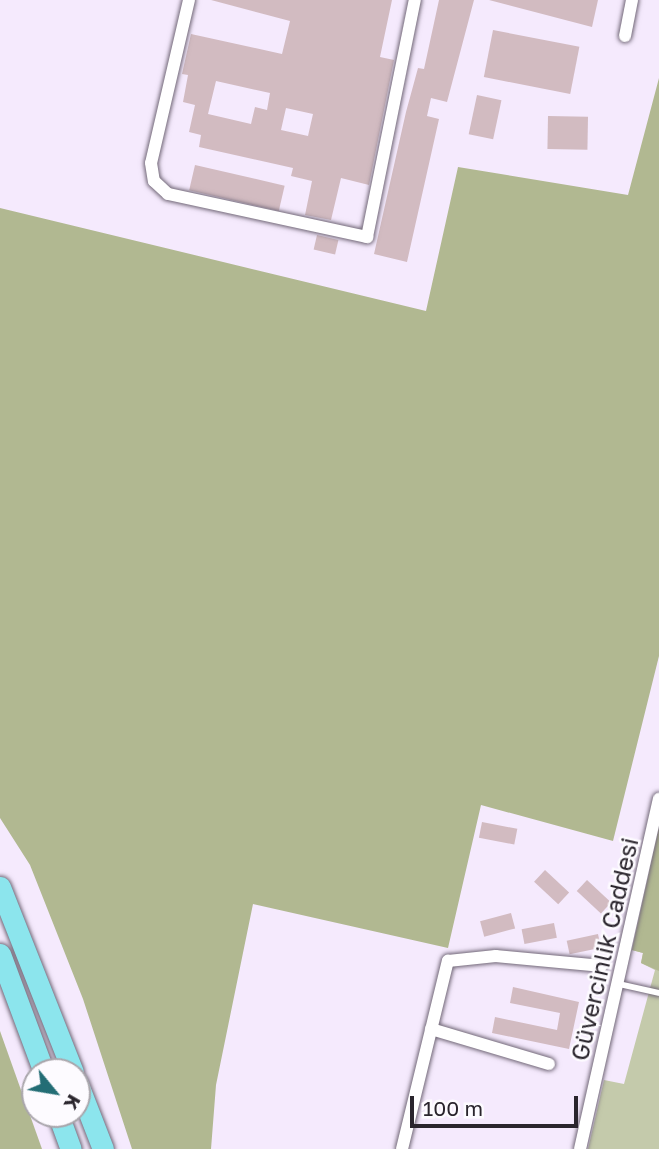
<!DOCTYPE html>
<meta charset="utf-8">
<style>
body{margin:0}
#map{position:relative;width:659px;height:1149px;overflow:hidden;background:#f5eafd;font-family:"Golos Text",sans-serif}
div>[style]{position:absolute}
.green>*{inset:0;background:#c4caab}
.forest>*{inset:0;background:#b1b891}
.building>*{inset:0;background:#d2bbc1;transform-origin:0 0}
.roads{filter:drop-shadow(0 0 2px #726878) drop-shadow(0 0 2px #726878)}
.lane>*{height:6px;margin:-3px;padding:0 3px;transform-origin:3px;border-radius:3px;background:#fff}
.street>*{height:12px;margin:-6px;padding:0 6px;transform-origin:6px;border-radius:6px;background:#fff}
.primary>*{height:21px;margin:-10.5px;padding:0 10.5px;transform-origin:10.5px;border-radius:10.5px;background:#8ce5ed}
span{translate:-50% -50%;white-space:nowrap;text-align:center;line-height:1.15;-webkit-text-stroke:5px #fdfbff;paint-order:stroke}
.street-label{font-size:24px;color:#2a252d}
.north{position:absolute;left:21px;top:1058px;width:70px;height:70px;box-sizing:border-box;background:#fdfbff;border:2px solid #a9a5ab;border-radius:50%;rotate:120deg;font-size:19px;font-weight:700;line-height:28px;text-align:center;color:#2a252d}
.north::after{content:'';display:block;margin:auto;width:24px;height:32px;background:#236d75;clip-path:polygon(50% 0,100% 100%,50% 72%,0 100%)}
.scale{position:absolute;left:410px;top:1096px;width:168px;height:32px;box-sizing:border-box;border:4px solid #2a252d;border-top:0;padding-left:9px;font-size:21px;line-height:24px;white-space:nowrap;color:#2a252d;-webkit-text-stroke:5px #fdfbff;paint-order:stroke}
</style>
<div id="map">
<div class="green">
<div style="clip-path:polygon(659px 828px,659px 1149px,588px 1149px,604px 1080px,624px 1084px,655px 970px,641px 963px,643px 953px,632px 950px)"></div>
</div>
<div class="forest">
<div style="clip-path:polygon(659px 78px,659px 656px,613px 841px,481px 805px,448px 948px,253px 904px,216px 1085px,211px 1149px,132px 1149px,83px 999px,30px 865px,0 818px,0 208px,426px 311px,458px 167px,628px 195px)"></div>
<div style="clip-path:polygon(659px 828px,659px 971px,641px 963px,643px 953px,632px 950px)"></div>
<div style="clip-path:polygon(0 1031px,42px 1149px,0 1149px)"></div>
</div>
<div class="building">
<div style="clip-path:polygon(evenodd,211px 0,392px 0,380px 57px,394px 60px,369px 185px,341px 178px,331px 220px,305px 215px,312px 181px,291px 176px,293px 168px,199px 147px,201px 135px,189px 132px,195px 105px,183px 102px,188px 75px,182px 74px,191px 34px,282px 54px,290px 21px,211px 0,216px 81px,270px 93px,267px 110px,255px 107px,251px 124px,208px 114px,216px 81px,211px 0,286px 108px,313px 114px,308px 136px,281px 130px,286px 108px)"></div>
<div style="clip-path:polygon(439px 0,474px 0,447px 102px,431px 98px,427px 116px,439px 119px,407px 262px,374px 254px,406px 112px,418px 68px,424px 69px)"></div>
<div style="clip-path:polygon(489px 0,598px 0,592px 27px)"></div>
<div style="left:493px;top:30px;width:88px;height:48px;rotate:11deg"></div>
<div style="left:477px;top:95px;width:25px;height:40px;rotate:12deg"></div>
<div style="left:548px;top:116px;width:40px;height:33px;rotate:1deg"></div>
<div style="left:195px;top:165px;width:92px;height:26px;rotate:13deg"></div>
<div style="left:317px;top:235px;width:22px;height:15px;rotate:13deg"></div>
<div style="left:482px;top:822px;width:36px;height:16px;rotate:11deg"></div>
<div style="left:545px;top:870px;width:33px;height:16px;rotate:43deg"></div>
<div style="left:587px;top:880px;width:33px;height:15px;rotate:43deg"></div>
<div style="left:511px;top:913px;width:16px;height:32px;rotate:75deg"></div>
<div style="left:554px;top:923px;width:15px;height:33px;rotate:79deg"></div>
<div style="left:598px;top:934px;width:14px;height:32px;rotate:78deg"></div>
<div style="clip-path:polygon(513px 987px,579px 1002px,569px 1049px,492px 1033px,495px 1017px,557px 1030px,560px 1013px,510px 1003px)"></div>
</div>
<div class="roads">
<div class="lane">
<div style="left:619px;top:984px;width:41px;rotate:12.7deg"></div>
</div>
<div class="street">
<div style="left:189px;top:0;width:167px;rotate:103.1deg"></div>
<div style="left:151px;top:163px;width:18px;rotate:81deg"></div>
<div style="left:154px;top:181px;width:19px;rotate:43deg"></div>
<div style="left:168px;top:194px;width:204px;rotate:12.2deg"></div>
<div style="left:367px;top:237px;width:242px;rotate:-78.6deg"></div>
<div style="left:625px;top:36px;width:37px;rotate:-79deg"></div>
<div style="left:431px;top:1029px;width:123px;rotate:16.5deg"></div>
<div style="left:402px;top:1149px;width:194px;rotate:-76.3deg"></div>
<div style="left:448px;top:961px;width:48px;rotate:-5.9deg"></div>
<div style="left:496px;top:956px;width:106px;rotate:5.4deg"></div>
<div style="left:580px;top:1149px;width:359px;rotate:-77.3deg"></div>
</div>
<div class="primary">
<div style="left:0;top:887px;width:199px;rotate:68.5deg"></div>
<div style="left:0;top:954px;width:126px;rotate:69.6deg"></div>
<div style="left:77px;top:1082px;width:72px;rotate:68.8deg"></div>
<div style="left:58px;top:1114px;width:37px;rotate:70deg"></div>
</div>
</div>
<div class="street-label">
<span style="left:604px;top:949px;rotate:-77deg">Güvercinlik Caddesi</span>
</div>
<div class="north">K</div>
<div class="scale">100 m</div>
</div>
